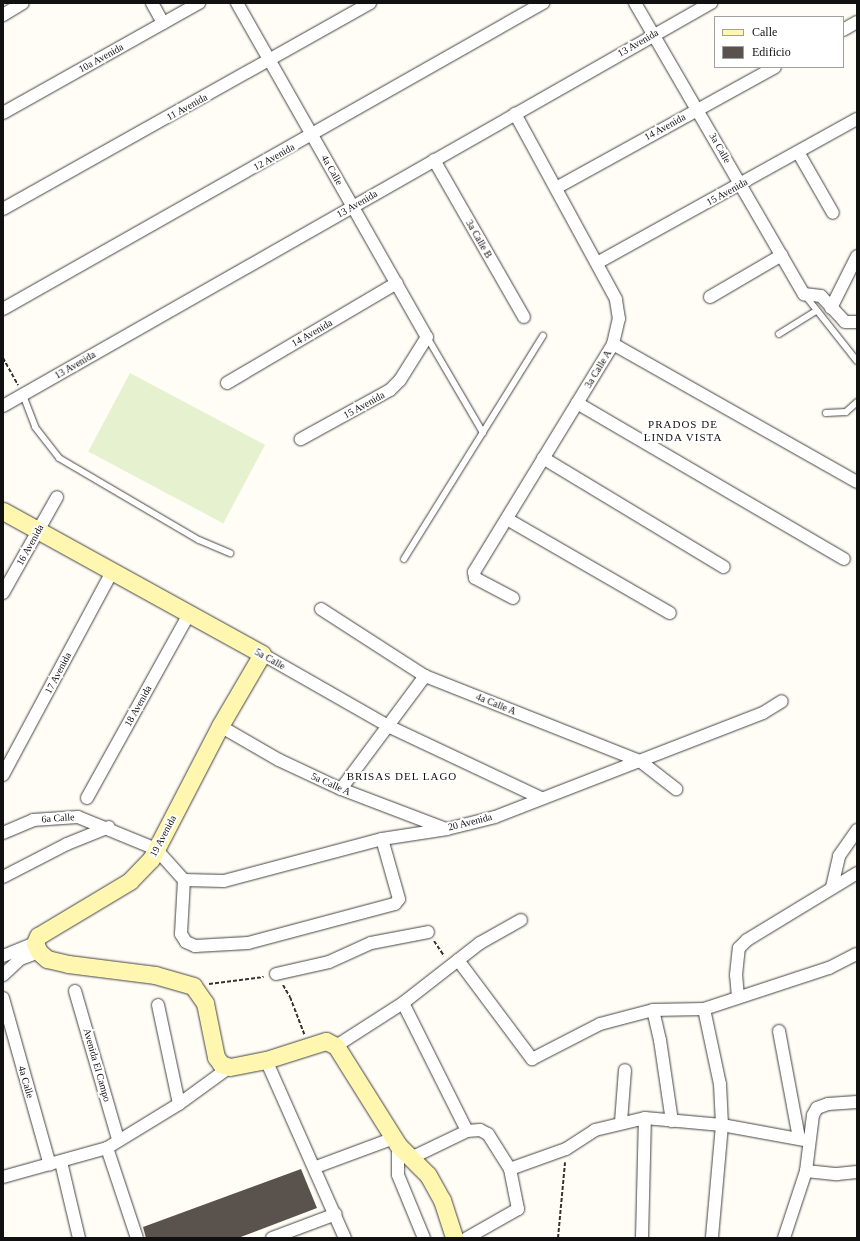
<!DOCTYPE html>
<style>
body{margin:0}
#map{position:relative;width:860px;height:1241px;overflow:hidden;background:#fffdf5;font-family:"Times New Roman",serif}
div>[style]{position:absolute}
.pitch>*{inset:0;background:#e6f2cf;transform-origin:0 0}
.building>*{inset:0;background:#5a524d}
.path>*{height:2px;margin-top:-1px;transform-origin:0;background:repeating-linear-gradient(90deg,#333 0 4px,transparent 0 6px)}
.roads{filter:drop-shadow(0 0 1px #444) drop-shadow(0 0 1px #444)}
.lane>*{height:6px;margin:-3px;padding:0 3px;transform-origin:3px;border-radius:3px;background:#fff}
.street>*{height:12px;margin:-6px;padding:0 6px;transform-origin:6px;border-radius:6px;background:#fff}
.secondary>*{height:17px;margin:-8.5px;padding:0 8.5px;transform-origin:8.5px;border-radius:8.5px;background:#fff6b0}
span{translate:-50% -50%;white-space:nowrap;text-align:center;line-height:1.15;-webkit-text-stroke:4px #fff;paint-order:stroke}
.street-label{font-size:10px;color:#111}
.neighbourhood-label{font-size:11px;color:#111;letter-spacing:1px}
.frame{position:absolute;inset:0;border:4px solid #111;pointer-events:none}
.legend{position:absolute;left:714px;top:16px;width:130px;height:52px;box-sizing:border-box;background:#fff;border:1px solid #a0a0a0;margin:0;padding:5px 7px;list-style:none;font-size:12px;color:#111}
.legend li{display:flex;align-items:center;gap:8px;height:20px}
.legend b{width:20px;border:1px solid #a0a0a0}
</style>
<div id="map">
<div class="pitch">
<div style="left:130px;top:373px;width:153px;height:89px;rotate:28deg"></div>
</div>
<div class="building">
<div style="clip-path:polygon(301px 1169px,317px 1208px,238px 1238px,146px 1238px,143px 1227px)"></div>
</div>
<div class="path">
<div style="left:3px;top:358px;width:31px;rotate:61deg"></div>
<div style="left:434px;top:941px;width:18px;rotate:56deg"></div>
<div style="left:209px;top:984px;width:55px;rotate:-7.3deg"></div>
<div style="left:283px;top:985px;width:14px;rotate:60deg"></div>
<div style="left:290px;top:997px;width:40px;rotate:69deg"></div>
<div style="left:558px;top:1238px;width:76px;rotate:-84.7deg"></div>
</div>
<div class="roads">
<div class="lane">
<div style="left:804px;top:294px;width:85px;rotate:51.7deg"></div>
<div style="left:779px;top:334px;width:44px;rotate:-31.9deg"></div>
<div style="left:427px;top:337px;width:111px;rotate:59.7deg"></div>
<div style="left:23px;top:395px;width:34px;rotate:69deg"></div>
<div style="left:35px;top:427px;width:39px;rotate:52deg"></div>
<div style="left:59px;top:458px;width:162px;rotate:30.4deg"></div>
<div style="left:199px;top:540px;width:34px;rotate:23deg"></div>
<div style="left:826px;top:413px;width:20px;rotate:-3deg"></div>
<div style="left:846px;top:412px;width:15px;rotate:-42deg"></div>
<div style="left:404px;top:559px;width:263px;rotate:-58.1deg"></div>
</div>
<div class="street">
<div style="left:152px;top:3px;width:23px;rotate:61deg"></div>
<div style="left:237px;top:3px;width:384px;rotate:60.4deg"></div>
<div style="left:427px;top:337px;width:51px;rotate:122.1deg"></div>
<div style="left:400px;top:380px;width:14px;rotate:135deg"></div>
<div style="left:390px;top:390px;width:102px;rotate:151.2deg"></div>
<div style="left:635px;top:3px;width:337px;rotate:59.9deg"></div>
<div style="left:804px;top:294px;width:17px;rotate:7deg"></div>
<div style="left:821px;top:296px;width:35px;rotate:47deg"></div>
<div style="left:845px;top:322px;width:12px"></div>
<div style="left:3px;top:15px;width:23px;rotate:-31deg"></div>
<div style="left:843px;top:30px;width:16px;rotate:-30deg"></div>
<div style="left:3px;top:113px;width:225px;rotate:-29.3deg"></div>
<div style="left:798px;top:152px;width:70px;rotate:60.2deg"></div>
<div style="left:434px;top:160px;width:181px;rotate:60.2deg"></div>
<div style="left:556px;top:188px;width:250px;rotate:-28.9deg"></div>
<div style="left:3px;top:209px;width:421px;rotate:-29.3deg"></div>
<div style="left:597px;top:263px;width:297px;rotate:-29deg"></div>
<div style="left:710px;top:297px;width:83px;rotate:-30.3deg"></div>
<div style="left:831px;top:308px;width:58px;rotate:-63.4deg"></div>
<div style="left:3px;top:309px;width:621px;rotate:-29.54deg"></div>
<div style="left:613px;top:344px;width:280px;rotate:29.5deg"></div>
<div style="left:227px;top:383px;width:197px;rotate:-30.5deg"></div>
<div style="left:577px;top:403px;width:309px;rotate:30.3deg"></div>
<div style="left:3px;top:406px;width:815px;rotate:-29.65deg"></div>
<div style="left:543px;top:458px;width:211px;rotate:31.1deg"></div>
<div style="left:507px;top:519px;width:188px;rotate:30deg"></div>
<div style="left:3px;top:593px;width:110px;rotate:-60.6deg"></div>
<div style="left:513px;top:598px;width:43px;rotate:-152.2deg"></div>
<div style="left:475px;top:578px;width:6px;rotate:-99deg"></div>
<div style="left:474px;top:572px;width:267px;rotate:-58.6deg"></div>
<div style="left:613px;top:344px;width:26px;rotate:-77deg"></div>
<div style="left:619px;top:319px;width:20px;rotate:-99deg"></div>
<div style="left:616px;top:299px;width:211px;rotate:-118.6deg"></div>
<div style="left:321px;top:609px;width:124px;rotate:32.8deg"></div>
<div style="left:425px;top:676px;width:231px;rotate:21.6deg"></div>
<div style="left:640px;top:761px;width:46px;rotate:37.9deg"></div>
<div style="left:262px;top:654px;width:145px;rotate:29.7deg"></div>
<div style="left:388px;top:726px;width:169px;rotate:25.2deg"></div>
<div style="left:220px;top:726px;width:68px;rotate:30deg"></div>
<div style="left:279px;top:760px;width:68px;rotate:25.1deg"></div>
<div style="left:341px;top:789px;width:112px;rotate:20.9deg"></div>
<div style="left:3px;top:775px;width:230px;rotate:-61.8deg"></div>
<div style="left:341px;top:789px;width:141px;rotate:-53.4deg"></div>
<div style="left:87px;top:798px;width:210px;rotate:-61deg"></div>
<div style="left:3px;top:833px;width:33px;rotate:-23deg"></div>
<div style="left:33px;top:820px;width:45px;rotate:-3.8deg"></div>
<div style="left:78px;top:817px;width:84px;rotate:22.3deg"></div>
<div style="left:156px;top:849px;width:42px;rotate:47.9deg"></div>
<div style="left:184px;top:880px;width:40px;rotate:1.4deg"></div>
<div style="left:224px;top:881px;width:163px;rotate:-14.9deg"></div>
<div style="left:382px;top:839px;width:66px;rotate:-8.7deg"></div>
<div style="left:447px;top:829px;width:49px;rotate:-14deg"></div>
<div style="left:495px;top:817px;width:287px;rotate:-21.2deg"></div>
<div style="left:763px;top:713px;width:22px;rotate:-32deg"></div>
<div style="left:3px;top:877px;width:72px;rotate:-27.3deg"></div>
<div style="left:67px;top:844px;width:45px;rotate:-22deg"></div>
<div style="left:184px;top:880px;width:54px;rotate:93.2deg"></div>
<div style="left:181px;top:934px;width:9px;rotate:58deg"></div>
<div style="left:186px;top:942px;width:10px;rotate:24deg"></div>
<div style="left:195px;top:946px;width:53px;rotate:-3.2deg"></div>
<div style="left:248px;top:943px;width:152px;rotate:-14.9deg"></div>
<div style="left:395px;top:904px;width:6px;rotate:-51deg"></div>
<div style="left:399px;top:899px;width:62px;rotate:-105.8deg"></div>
<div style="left:832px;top:887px;width:32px;rotate:-77deg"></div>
<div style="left:839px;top:856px;width:32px;rotate:-55deg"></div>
<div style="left:3px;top:956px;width:35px;rotate:-22deg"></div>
<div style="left:458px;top:960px;width:124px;rotate:53.2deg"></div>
<div style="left:532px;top:1059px;width:76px;rotate:-27.2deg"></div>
<div style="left:600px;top:1024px;width:55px;rotate:-14.8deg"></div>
<div style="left:653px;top:1010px;width:51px;rotate:-1.1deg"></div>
<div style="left:704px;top:1009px;width:132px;rotate:-18.2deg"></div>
<div style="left:829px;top:968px;width:31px;rotate:-27deg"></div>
<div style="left:276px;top:974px;width:54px;rotate:-12.8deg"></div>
<div style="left:329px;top:962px;width:46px;rotate:-24.3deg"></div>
<div style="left:371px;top:943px;width:58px;rotate:-10.9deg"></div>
<div style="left:3px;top:975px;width:23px;rotate:-43deg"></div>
<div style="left:20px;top:959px;width:20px;rotate:-20deg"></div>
<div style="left:75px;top:991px;width:154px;rotate:73.8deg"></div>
<div style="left:738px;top:997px;width:22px;rotate:-95deg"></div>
<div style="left:736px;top:975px;width:27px;rotate:-84deg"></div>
<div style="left:739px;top:948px;width:11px;rotate:-45deg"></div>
<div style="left:747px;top:940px;width:129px;rotate:-31.3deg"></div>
<div style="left:3px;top:998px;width:173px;rotate:74.3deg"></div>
<div style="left:403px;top:1003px;width:143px;rotate:63.4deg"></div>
<div style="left:158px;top:1005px;width:101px;rotate:78deg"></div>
<div style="left:704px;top:1009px;width:77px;rotate:78deg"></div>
<div style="left:720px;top:1084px;width:41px;rotate:87.2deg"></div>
<div style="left:722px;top:1125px;width:113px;rotate:95.1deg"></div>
<div style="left:653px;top:1010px;width:31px;rotate:77deg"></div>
<div style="left:660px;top:1040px;width:82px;rotate:81.6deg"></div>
<div style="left:779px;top:1031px;width:109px;rotate:79.4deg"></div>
<div style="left:336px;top:1046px;width:80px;rotate:-32.7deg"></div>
<div style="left:403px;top:1003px;width:98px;rotate:-37.9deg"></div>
<div style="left:480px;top:943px;width:47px;rotate:-29.3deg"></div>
<div style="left:266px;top:1060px;width:195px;rotate:66.1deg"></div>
<div style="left:621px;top:1122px;width:52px;rotate:-85.6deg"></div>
<div style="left:398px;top:1145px;width:30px;rotate:90deg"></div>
<div style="left:398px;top:1175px;width:68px;rotate:67.6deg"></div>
<div style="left:107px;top:1148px;width:95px;rotate:71.6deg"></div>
<div style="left:411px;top:1158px;width:62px;rotate:-25.7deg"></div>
<div style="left:467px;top:1131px;width:13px;rotate:-4deg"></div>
<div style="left:480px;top:1130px;width:9px;rotate:27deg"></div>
<div style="left:488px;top:1134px;width:41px;rotate:57.8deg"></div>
<div style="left:510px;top:1169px;width:41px;rotate:78.7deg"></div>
<div style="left:518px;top:1209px;width:59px;rotate:150.4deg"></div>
<div style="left:61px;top:1162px;width:78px;rotate:76.7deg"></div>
<div style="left:316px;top:1167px;width:83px;rotate:-20.4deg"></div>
<div style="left:510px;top:1169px;width:59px;rotate:-19.7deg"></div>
<div style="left:566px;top:1149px;width:35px;rotate:-33deg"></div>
<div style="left:595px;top:1130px;width:51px;rotate:-13.5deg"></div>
<div style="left:645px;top:1118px;width:77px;rotate:5.2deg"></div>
<div style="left:722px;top:1125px;width:88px;rotate:10.4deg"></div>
<div style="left:806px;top:1171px;width:31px;rotate:6deg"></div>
<div style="left:837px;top:1174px;width:20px;rotate:-6deg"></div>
<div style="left:3px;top:1177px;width:108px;rotate:-15.6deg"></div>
<div style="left:107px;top:1148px;width:84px;rotate:-31.4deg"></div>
<div style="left:179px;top:1104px;width:63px;rotate:-36deg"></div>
<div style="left:272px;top:1238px;width:68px;rotate:-20.6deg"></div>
<div style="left:642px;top:1238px;width:120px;rotate:-88.6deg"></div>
<div style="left:784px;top:1238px;width:71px;rotate:-71.8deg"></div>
<div style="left:806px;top:1171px;width:56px;rotate:-82.9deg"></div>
<div style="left:813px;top:1115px;width:8px;rotate:-60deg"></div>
<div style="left:817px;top:1108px;width:12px;rotate:-20deg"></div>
<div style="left:828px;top:1104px;width:29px;rotate:-4deg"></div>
</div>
<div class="secondary">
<div style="left:3px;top:511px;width:296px;rotate:28.9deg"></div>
<div style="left:262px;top:654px;width:83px;rotate:120.3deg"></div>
<div style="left:220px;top:726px;width:150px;rotate:117.4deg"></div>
<div style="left:151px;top:859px;width:30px;rotate:134deg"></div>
<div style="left:130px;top:881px;width:107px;rotate:149.1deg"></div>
<div style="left:38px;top:936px;width:8px;rotate:113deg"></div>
<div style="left:35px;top:943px;width:10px;rotate:66deg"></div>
<div style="left:39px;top:952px;width:11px;rotate:41deg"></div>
<div style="left:47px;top:959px;width:22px;rotate:13deg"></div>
<div style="left:68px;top:964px;width:88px;rotate:7.2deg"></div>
<div style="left:155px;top:975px;width:40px;rotate:16deg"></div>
<div style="left:193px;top:986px;width:21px;rotate:55deg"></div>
<div style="left:205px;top:1003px;width:55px;rotate:78.5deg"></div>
<div style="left:216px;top:1057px;width:9px;rotate:54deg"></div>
<div style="left:221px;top:1064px;width:9px;rotate:18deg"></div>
<div style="left:230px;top:1067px;width:37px;rotate:-11deg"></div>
<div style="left:266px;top:1060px;width:63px;rotate:-17.6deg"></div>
<div style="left:326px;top:1041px;width:11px;rotate:27deg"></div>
<div style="left:336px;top:1046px;width:117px;rotate:57.9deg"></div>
<div style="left:398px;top:1145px;width:42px;rotate:45deg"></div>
<div style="left:428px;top:1175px;width:29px;rotate:61deg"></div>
<div style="left:442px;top:1200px;width:40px;rotate:72deg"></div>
</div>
</div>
<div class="street-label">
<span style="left:638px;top:43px;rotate:-30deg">13 Avenida</span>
<span style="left:101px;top:58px;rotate:-29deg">10a Avenida</span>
<span style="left:187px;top:107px;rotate:-29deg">11 Avenida</span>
<span style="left:665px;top:127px;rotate:-29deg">14 Avenida</span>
<span style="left:720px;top:148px;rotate:60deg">3a Calle</span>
<span style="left:274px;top:157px;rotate:-29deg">12 Avenida</span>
<span style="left:332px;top:170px;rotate:60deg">4a Calle</span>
<span style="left:727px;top:192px;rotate:-29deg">15 Avenida</span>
<span style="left:357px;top:204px;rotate:-30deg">13 Avenida</span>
<span style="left:479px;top:239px;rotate:60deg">3a Calle B</span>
<span style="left:312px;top:333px;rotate:-30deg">14 Avenida</span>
<span style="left:75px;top:365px;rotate:-30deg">13 Avenida</span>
<span style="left:598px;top:369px;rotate:-59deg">3a Calle A</span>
<span style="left:364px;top:405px;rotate:-29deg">15 Avenida</span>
<span style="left:30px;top:545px;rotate:-61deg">16 Avenida</span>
<span style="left:270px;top:659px;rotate:29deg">5a Calle</span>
<span style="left:58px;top:673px;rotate:-62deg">17 Avenida</span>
<span style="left:496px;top:704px;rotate:22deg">4a Calle A</span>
<span style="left:138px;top:706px;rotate:-61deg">18 Avenida</span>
<span style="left:331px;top:784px;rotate:24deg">5a Calle A</span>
<span style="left:58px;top:818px;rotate:-4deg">6a Calle</span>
<span style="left:470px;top:822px;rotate:-14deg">20 Avenida</span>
<span style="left:163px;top:836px;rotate:-62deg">19 Avenida</span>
<span style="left:97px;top:1065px;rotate:74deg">Avenida El Campo</span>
<span style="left:26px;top:1082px;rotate:74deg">4a Calle</span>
</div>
<div class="neighbourhood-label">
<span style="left:683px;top:431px">PRADOS DE<br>LINDA VISTA</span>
<span style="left:402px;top:776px">BRISAS DEL LAGO</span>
</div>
<div class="frame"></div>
<ul class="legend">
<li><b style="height:5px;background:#fff6b0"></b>Calle</li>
<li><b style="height:11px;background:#5a524d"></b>Edificio</li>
</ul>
</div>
